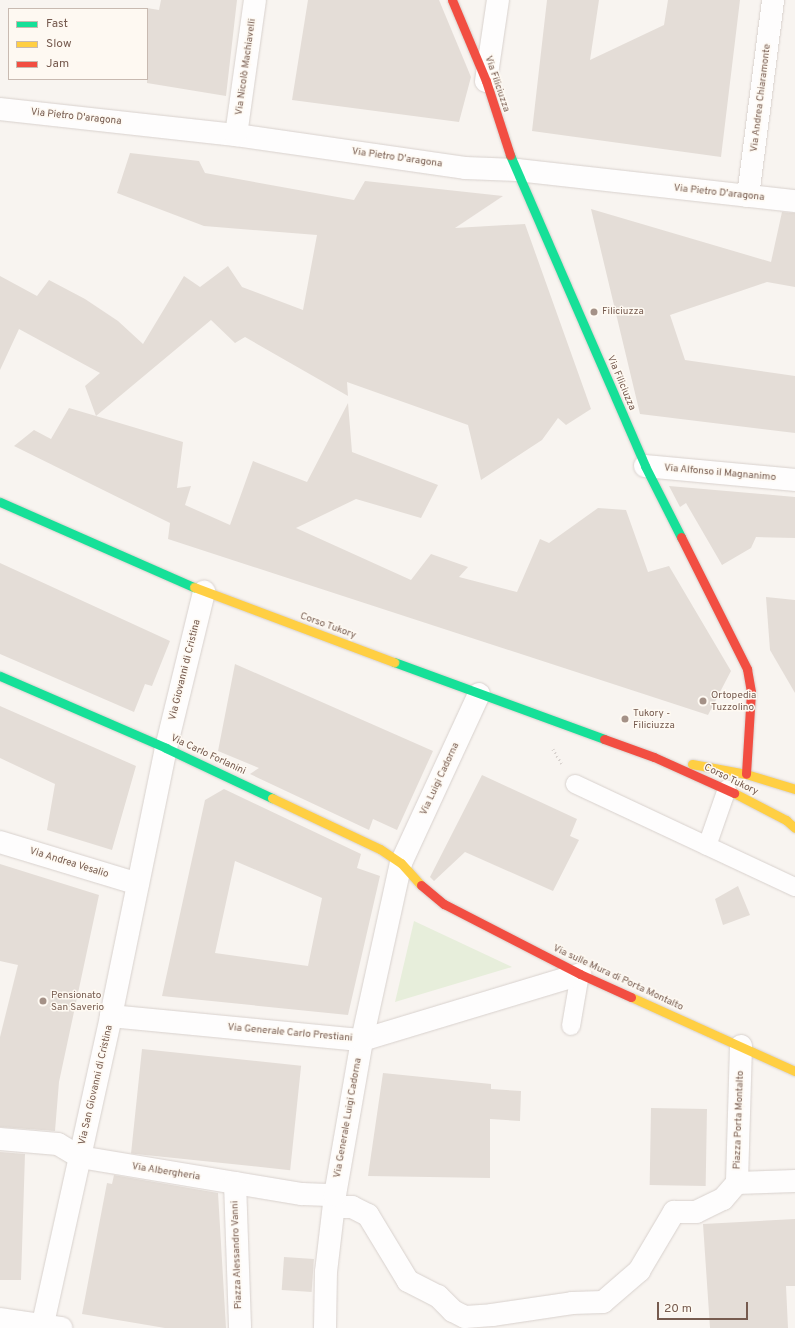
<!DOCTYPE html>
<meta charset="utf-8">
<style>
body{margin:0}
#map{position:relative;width:795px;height:1328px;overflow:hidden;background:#f8f4f0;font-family:Overpass,sans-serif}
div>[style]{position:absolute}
.green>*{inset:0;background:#e7eedb}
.building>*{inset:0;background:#e4ddd7;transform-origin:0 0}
.path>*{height:2.5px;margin-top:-1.25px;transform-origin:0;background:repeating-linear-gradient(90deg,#dad4d0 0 1px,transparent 0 4px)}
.roads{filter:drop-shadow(0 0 1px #d8d1cd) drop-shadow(0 0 1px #d8d1cd)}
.lane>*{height:18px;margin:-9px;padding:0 9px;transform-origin:9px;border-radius:9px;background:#fefdfd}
.street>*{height:22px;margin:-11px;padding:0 11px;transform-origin:11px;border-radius:11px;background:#fefdfd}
.fast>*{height:9px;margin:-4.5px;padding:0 4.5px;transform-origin:4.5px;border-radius:4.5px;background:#16e098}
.slow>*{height:9px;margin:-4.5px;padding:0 4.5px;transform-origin:4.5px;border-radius:4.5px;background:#ffcf43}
.jam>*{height:9px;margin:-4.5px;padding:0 4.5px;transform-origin:4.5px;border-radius:4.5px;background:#f24e42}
.dots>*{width:11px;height:11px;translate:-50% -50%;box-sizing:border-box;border:2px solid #fef9f2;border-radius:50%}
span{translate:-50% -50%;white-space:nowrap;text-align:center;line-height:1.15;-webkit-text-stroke:3px #fef9f2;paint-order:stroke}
.street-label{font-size:10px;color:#765b4f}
.poi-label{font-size:10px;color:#765b4f}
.left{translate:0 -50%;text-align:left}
.legend{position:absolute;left:8px;top:8px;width:140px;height:72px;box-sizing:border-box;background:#fef9f2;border:1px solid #c8bab1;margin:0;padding:5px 7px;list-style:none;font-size:12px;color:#765b4f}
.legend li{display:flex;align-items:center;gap:8px;height:20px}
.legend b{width:20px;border:1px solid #c8bab1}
.scale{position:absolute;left:657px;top:1302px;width:91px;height:18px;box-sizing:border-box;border:2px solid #765b4f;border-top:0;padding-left:5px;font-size:12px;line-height:14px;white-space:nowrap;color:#765b4f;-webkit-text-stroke:3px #fef9f2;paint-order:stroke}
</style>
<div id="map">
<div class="green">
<div style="clip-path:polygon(414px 921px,512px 967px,395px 1002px)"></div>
</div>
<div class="building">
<div style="clip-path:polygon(161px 0,237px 0,226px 96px,147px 83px,147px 8px,159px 10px)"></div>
<div style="clip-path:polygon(308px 0,439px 0,471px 77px,459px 122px,292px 100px)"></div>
<div style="clip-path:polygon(547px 0,599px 0,590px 60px,664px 25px,668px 0,740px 0,721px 157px,532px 131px)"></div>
<div style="clip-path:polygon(130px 153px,199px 161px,205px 173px,354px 200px,365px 181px,503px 196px,455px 228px,525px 224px,591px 409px,566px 425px,558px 418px,542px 440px,481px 480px,468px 425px,347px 382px,348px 396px,245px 337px,235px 343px,211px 320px,96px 416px,183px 442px,177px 488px,191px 486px,185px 505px,230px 525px,253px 461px,307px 482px,348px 403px,352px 452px,438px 485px,421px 518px,356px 499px,296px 528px,411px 580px,431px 554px,468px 567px,459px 577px,517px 592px,540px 539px,549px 543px,598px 508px,626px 510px,648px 572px,669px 566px,731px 671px,708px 715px,168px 539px,170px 523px,14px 446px,34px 430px,51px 439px,69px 408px,96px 416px,85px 386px,100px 373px,19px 329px,0 370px,0 276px,37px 296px,49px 280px,85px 299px,118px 321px,143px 344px,184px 276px,200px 287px,228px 266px,242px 287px,303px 310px,317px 235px,204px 226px,117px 193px)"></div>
<div style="clip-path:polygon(591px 209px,771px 262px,782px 212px,795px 213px,795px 287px,767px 282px,670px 315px,685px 360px,795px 376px,795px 433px,640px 414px)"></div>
<div style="clip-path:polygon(669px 486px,795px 497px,795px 538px,756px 537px,751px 548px,722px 565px,686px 503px,680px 507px)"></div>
<div style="clip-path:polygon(0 563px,170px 641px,152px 686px,145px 684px,134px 712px,0 654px)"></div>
<div style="clip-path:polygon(766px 597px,795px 600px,795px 693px,770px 650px)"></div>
<div style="clip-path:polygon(235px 664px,433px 751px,397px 830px,373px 819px,369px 830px,250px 774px,259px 768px,218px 751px)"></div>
<div style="clip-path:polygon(0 706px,136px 766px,112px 850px,47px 830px,55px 784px,0 758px)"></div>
<div style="clip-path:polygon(482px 775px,577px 819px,570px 836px,579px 840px,553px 891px,465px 852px,434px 881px,430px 877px)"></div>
<div style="clip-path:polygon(evenodd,224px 789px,361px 854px,357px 868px,380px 876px,348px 1015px,162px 996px,205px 800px,224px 789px,235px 861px,322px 898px,308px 966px,215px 953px,235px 861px)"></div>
<div style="clip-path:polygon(0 864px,99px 895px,59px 1082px,55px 1131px,0 1127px,0 1037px,18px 965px,0 961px)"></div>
<div style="clip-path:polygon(738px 886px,750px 915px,723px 925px,715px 899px)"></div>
<div style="left:142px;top:1049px;width:160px;height:105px;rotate:6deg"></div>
<div style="clip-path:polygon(383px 1073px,491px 1084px,491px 1089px,521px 1091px,520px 1121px,490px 1119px,490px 1178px,368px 1176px)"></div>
<div style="left:651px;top:1108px;width:56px;height:77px;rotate:1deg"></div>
<div style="clip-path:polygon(0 1152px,25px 1154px,21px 1280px,0 1280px)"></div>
<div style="clip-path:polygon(114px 1175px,218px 1193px,226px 1328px,165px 1328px,82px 1314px,107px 1183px,112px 1184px)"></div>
<div style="clip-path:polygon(795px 1219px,795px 1286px,786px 1286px,788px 1328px,710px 1328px,703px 1224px)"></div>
<div style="left:284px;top:1257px;width:30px;height:33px;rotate:4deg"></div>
</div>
<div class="path">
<div style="left:553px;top:749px;width:17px;rotate:59deg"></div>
</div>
<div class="roads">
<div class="lane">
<div style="left:575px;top:784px;width:243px;rotate:25.1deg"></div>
<div style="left:707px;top:846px;width:60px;rotate:-70.7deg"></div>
<div style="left:571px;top:1026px;width:53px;rotate:-80.2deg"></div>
</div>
<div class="street">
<div style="left:486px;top:81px;width:82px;rotate:-81.6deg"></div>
<div style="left:0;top:109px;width:237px;rotate:6.3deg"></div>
<div style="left:236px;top:135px;width:231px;rotate:8.2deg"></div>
<div style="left:465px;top:168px;width:52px;rotate:2.2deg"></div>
<div style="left:517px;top:170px;width:280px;rotate:6.4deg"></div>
<div style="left:236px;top:135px;width:136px;rotate:-82deg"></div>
<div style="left:748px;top:196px;width:198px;rotate:-82.7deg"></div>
<div style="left:645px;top:466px;width:151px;rotate:5.3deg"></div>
<div style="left:0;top:842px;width:144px;rotate:16.9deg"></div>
<div style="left:111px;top:1016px;width:252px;rotate:5.5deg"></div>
<div style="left:362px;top:1040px;width:228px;rotate:-16.8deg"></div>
<div style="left:741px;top:1046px;width:137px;rotate:91.7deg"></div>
<div style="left:737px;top:1183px;width:58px;rotate:-2deg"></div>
<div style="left:0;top:1139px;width:58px;rotate:4.9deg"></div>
<div style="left:58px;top:1144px;width:26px;rotate:31deg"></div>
<div style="left:80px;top:1157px;width:225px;rotate:9.5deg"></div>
<div style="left:302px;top:1194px;width:33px;rotate:2deg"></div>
<div style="left:235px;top:1183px;width:145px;rotate:88deg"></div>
<div style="left:334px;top:1207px;width:18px"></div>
<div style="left:352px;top:1207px;width:18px;rotate:27deg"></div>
<div style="left:368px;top:1215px;width:77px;rotate:58.8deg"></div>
<div style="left:408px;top:1281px;width:34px;rotate:27deg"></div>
<div style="left:438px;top:1296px;width:21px;rotate:45deg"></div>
<div style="left:453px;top:1311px;width:13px;rotate:27deg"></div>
<div style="left:465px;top:1317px;width:27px;rotate:-4deg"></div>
<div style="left:492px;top:1315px;width:81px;rotate:-8.5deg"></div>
<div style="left:572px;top:1303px;width:31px;rotate:-2deg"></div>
<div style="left:603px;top:1302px;width:48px;rotate:-40.7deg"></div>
<div style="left:639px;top:1271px;width:69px;rotate:-59.3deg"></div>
<div style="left:674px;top:1212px;width:22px"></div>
<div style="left:696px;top:1212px;width:30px;rotate:-26deg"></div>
<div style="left:723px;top:1199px;width:21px;rotate:-49deg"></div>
<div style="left:0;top:1319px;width:62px;rotate:8.4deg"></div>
<div style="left:42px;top:1328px;width:320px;rotate:-77.5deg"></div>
<div style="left:111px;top:1016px;width:274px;rotate:-78.4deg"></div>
<div style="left:166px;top:748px;width:161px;rotate:-76.3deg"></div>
<div style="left:325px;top:1328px;width:56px;rotate:-89deg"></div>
<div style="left:326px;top:1272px;width:78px;rotate:-83.3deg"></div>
<div style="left:335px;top:1195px;width:157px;rotate:-80.1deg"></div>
<div style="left:362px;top:1040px;width:181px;rotate:-77.6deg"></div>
<div style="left:401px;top:863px;width:186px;rotate:-65.2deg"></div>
</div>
<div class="fast">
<div style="left:510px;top:155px;width:339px;rotate:66.5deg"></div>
<div style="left:645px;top:466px;width:80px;rotate:63.1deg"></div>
<div style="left:0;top:502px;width:212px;rotate:23.7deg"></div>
<div style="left:394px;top:662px;width:224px;rotate:20.1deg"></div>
<div style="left:0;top:676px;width:181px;rotate:23.4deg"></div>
<div style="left:166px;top:748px;width:117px;rotate:25.3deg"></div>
</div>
<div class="slow">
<div style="left:194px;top:587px;width:214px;rotate:20.6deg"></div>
<div style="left:692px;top:764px;width:55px;rotate:10.5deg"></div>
<div style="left:746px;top:774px;width:51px;rotate:17deg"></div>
<div style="left:734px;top:793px;width:59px;rotate:27.4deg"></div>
<div style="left:786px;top:820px;width:12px;rotate:42deg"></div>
<div style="left:272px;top:798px;width:119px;rotate:25.3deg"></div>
<div style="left:380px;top:849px;width:25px;rotate:34deg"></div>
<div style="left:401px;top:863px;width:30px;rotate:48deg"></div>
<div style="left:631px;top:997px;width:180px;rotate:24.3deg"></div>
</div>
<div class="jam">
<div style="left:452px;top:0;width:88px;rotate:67.2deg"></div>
<div style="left:486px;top:81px;width:78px;rotate:72deg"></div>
<div style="left:681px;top:537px;width:148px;rotate:63.4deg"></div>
<div style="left:747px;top:669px;width:23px;rotate:80deg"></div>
<div style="left:751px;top:692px;width:82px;rotate:93.5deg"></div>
<div style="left:604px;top:739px;width:53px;rotate:19.8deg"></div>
<div style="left:654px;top:757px;width:88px;rotate:24.2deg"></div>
<div style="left:421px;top:885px;width:30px;rotate:40deg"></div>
<div style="left:444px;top:904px;width:153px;rotate:27.2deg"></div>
<div style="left:580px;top:974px;width:56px;rotate:24.3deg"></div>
</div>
</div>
<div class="dots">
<div style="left:594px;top:312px;background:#a49187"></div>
<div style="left:703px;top:701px;background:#a49187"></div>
<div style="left:625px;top:719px;background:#a49187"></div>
<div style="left:43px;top:1001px;background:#a49187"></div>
</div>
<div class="street-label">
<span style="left:246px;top:67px;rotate:-82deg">Via Nicolò Machiavelli</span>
<span style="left:497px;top:84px;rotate:71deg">Via Filiciuzza</span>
<span style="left:761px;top:98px;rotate:-83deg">Via Andrea Chiaramonte</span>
<span style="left:76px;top:117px;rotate:6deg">Via Pietro D'aragona</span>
<span style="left:397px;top:158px;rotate:8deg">Via Pietro D'aragona</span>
<span style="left:719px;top:193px;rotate:6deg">Via Pietro D'aragona</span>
<span style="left:621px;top:383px;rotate:67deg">Via Filiciuzza</span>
<span style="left:720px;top:473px;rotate:5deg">Via Alfonso il Magnanimo</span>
<span style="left:328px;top:626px;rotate:20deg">Corso Tukory</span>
<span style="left:185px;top:670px;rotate:-76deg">Via Giovanni di Cristina</span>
<span style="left:208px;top:755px;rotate:25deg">Via Carlo Forlanini</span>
<span style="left:440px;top:779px;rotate:-65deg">Via Luigi Cadorna</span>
<span style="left:731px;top:780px;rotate:26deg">Corso Tukory</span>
<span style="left:69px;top:863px;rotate:17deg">Via Andrea Vesalio</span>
<span style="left:618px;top:978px;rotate:25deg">Via sulle Mura di Porta Montalto</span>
<span style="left:290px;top:1033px;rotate:5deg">Via Generale Carlo Prestiani</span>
<span style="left:96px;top:1085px;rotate:-77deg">Via San Giovanni di Cristina</span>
<span style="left:348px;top:1118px;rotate:-80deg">Via Generale Luigi Cadorna</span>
<span style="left:739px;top:1120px;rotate:-88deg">Piazza Porta Montalto</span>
<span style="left:166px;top:1172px;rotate:9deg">Via Albergheria</span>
<span style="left:237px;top:1255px;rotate:-92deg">Piazza Alessandro Vanni</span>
</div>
<div class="poi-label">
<span class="left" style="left:602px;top:312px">Filiciuzza</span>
<span class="left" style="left:711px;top:701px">Ortopedia<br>Tuzzolino</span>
<span class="left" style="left:633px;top:719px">Tukory -<br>Filiciuzza</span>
<span class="left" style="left:51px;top:1001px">Pensionato<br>San Saverio</span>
</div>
<ul class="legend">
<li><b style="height:5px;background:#16e098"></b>Fast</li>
<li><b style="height:5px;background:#ffcf43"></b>Slow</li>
<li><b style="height:5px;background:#f24e42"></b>Jam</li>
</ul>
<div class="scale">20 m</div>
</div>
